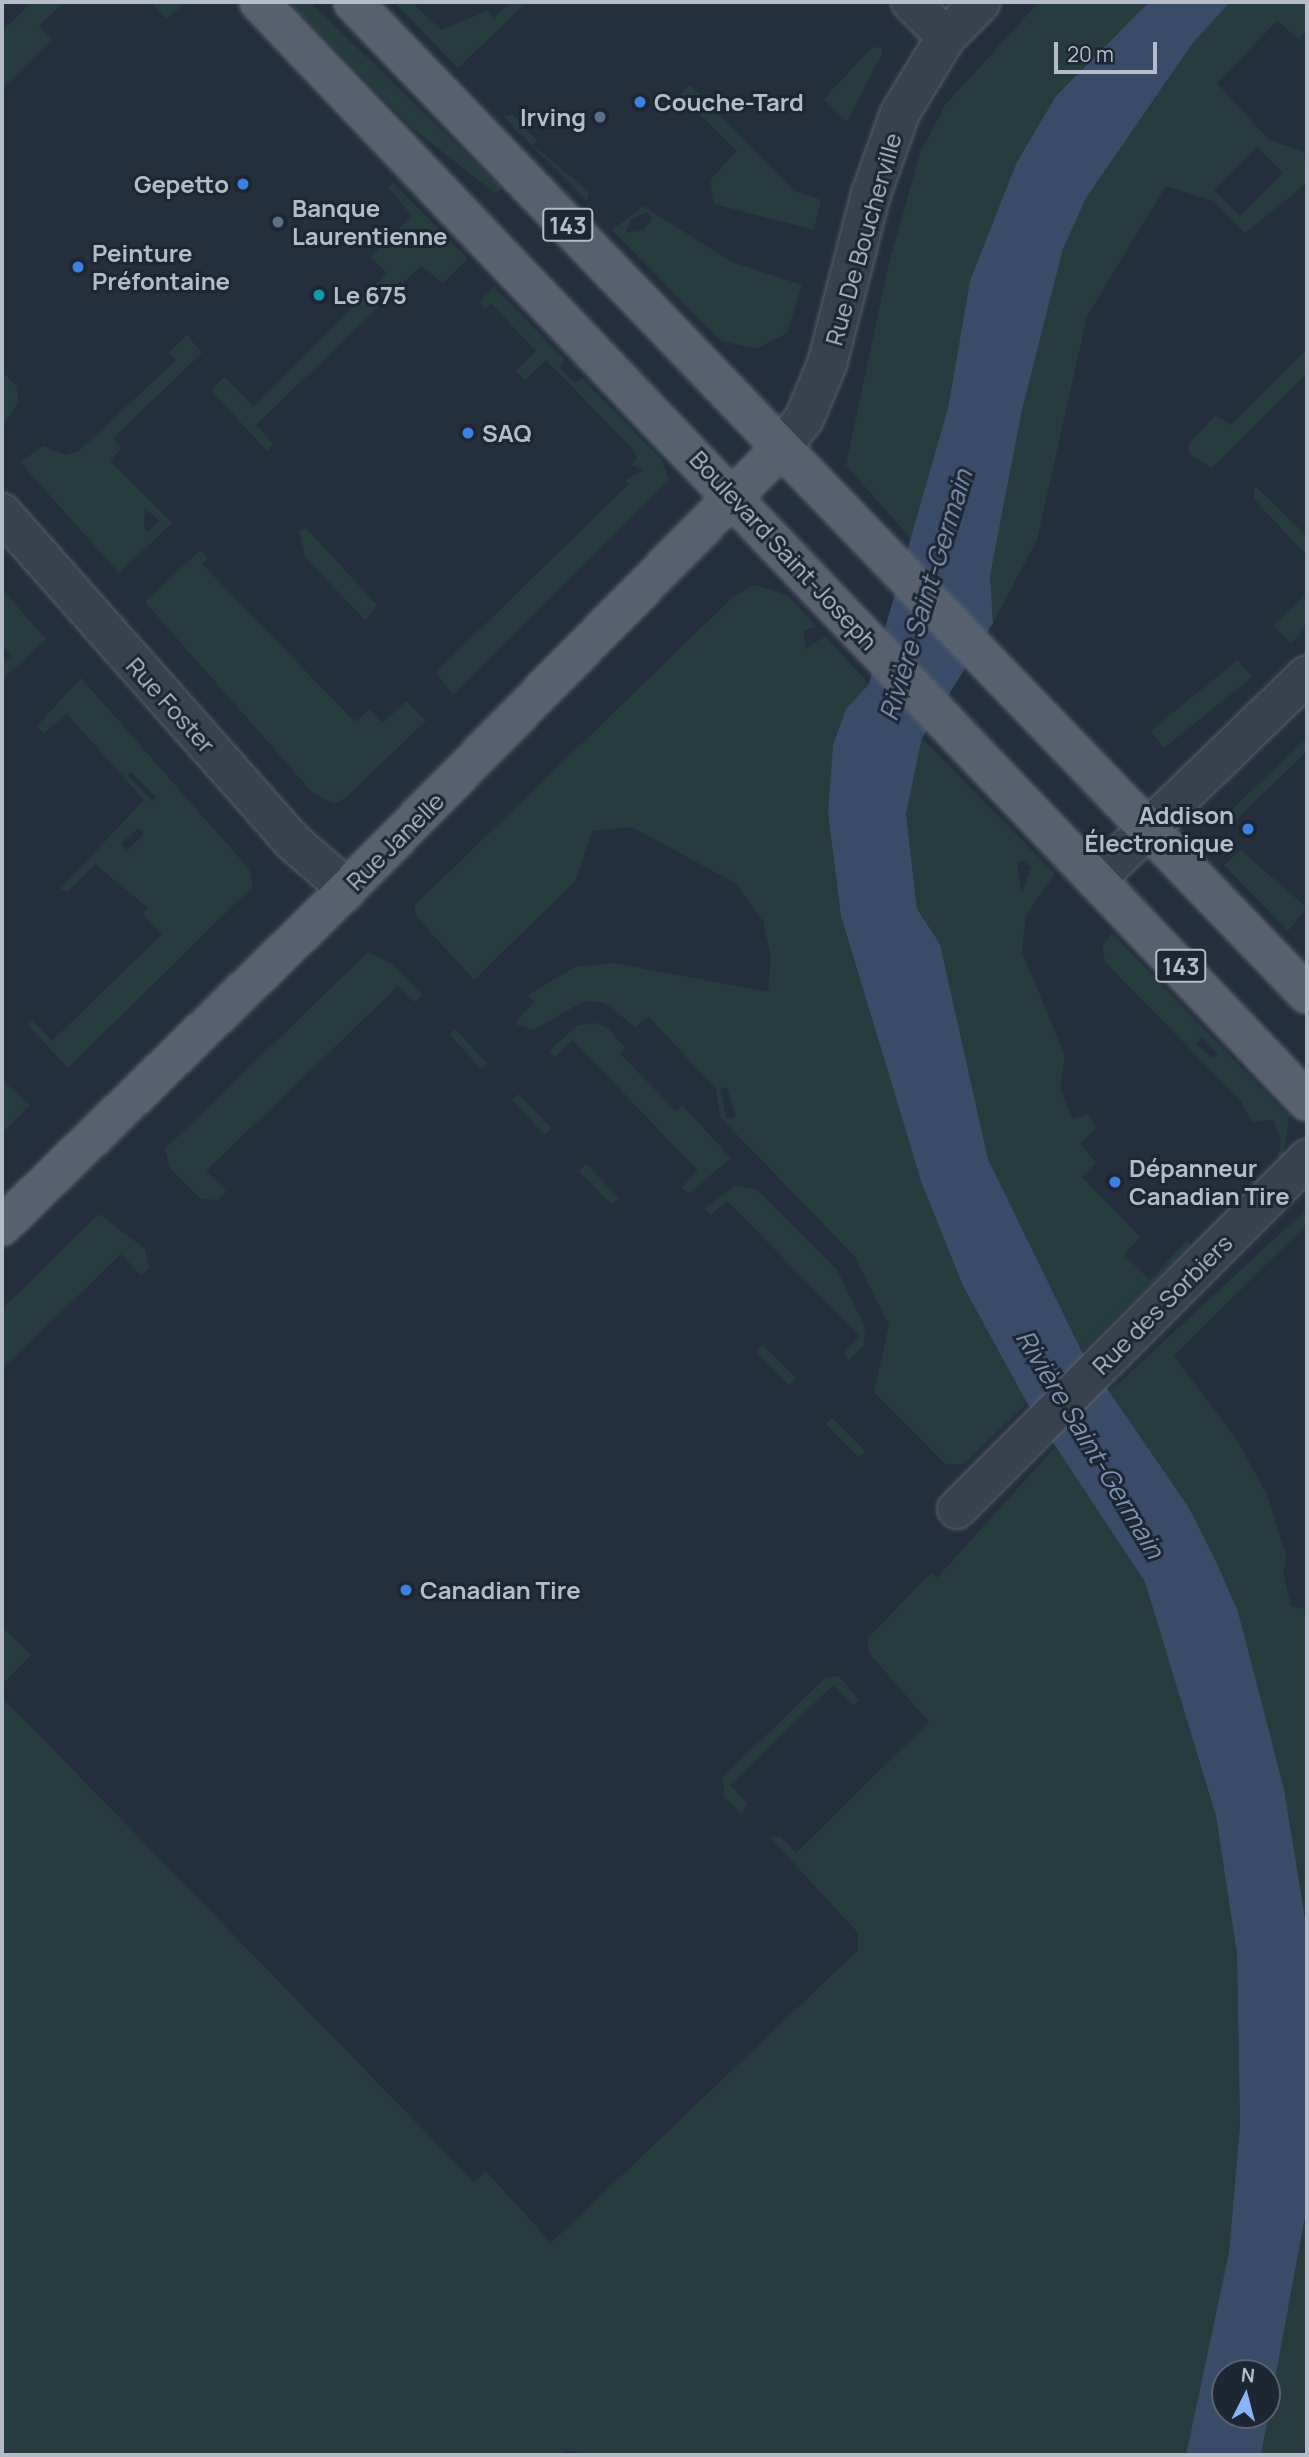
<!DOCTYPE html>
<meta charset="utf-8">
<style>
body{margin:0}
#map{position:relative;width:1309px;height:2457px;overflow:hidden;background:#242f3e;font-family:Manrope,sans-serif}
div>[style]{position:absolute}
.green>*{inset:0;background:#263c3f;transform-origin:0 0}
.water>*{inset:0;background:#394c67}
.roads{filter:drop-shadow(0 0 2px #565f6c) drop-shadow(0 0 2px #565f6c)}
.minor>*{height:38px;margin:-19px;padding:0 19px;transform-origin:19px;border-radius:19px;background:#38414e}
.major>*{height:38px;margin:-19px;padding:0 19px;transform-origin:19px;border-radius:19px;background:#56606e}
.dots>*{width:19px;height:19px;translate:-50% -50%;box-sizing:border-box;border:4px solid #1d2633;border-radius:50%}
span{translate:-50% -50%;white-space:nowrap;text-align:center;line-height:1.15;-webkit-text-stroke:6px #1d2633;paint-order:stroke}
.shield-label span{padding:2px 5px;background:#1d2633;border:2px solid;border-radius:5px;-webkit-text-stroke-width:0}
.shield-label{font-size:23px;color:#b4bcc9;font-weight:700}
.poi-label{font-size:24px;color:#b4bcc9;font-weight:700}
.left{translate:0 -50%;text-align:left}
.right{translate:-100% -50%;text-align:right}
.street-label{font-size:24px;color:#b4bcc9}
.water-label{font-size:26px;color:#7c92b1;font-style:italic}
.frame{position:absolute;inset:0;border:4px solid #b4bcc9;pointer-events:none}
.north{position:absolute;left:1211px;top:2359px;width:70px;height:70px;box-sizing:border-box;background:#1d2633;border:2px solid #59626f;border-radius:50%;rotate:6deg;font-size:19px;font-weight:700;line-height:28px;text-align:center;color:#b4bcc9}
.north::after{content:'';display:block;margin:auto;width:24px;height:32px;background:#8ab4f8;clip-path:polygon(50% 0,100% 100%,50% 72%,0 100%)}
.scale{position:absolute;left:1054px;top:42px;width:103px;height:32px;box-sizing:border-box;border:4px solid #b4bcc9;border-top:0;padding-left:9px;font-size:21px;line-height:24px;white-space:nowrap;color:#b4bcc9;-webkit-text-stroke:5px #1d2633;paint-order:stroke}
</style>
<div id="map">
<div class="green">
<div style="clip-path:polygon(32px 2px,64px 2px,39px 26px,52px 39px,2px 89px,2px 31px)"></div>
<div style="clip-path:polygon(150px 2px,186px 2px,167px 19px)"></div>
<div style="clip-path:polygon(289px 2px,310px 2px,502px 188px,496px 194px,411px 127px)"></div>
<div style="clip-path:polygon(394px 2px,412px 2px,441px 30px,487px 11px,494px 18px,511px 2px,527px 2px,458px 68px)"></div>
<div style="clip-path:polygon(1039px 2px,1149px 2px,1056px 96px,970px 281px,948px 408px,911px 539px,846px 465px,888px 267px,920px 153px,945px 105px)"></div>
<div style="clip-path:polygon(evenodd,1230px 2px,1307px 2px,1307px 31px,1299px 39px,1277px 21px,1217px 83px,1269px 140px,1304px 152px,1307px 183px,1245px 233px,1213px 201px,1166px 186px,1087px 316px,1037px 540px,993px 623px,990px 576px,1022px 410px,1063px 249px,1086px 198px,1192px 44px,1230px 2px,1257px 147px,1283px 173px,1240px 216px,1214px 190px,1257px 147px)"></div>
<div style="clip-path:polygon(872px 47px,882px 48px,882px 54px,847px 122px,824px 99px)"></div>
<div style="clip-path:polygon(690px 85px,795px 191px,821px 200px,814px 230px,714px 204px,710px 180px,737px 151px,680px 95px)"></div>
<div style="clip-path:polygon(512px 114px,537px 140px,533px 145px,588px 191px,587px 201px,504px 117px)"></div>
<div style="clip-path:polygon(393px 182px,468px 259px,443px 283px,421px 266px,256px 425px,273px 444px,267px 451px,211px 390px,224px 377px,254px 407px,387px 273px,370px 257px,412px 216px,389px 188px)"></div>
<div style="clip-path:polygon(evenodd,643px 206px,732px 262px,802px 285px,787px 333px,756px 349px,721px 341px,612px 230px,643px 206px,647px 212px,652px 219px,644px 230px,626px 233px,630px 220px,647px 212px)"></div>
<div style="clip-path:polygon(494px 287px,565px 360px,559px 367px,574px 383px,582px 378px,662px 460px,669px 480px,453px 695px,436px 672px,629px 484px,626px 480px,644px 470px,631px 465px,637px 458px,631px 447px,546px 360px,525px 380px,516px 371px,536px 351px,491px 303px,486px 309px,479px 302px)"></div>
<div style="clip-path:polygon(evenodd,187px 335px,202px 353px,113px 438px,122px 448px,110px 461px,172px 523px,119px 573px,20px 462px,43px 446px,65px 455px,79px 451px,176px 360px,169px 352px,187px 335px,145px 508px,159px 521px,147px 532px,144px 527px,145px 508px)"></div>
<div style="clip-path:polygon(1307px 349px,1307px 373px,1219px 461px,1211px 467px,1189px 454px,1189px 443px,1216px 415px,1231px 425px)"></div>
<div style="clip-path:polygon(2px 371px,17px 387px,18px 403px,2px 428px)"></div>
<div style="clip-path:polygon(1255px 486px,1307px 536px,1307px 556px,1254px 499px)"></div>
<div style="clip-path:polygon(306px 528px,377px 605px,365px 620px,305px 557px,299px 530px)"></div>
<div style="clip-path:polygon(200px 550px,208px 558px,202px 564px,355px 722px,369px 709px,383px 723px,406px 701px,426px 721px,344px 799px,333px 804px,313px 793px,145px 602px)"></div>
<div style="clip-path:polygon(evenodd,755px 585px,788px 595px,816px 626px,803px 631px,806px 649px,825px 636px,869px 684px,846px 709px,833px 745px,828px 813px,841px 916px,922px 1184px,963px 1286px,1027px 1403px,965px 1464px,945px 1464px,874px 1392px,889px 1325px,855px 1257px,720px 1117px,716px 1089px,649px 1017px,635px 1027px,605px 1003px,584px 1001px,534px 1030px,515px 1024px,534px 1001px,528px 995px,575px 967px,614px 963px,768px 992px,771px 958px,763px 921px,735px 883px,632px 827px,592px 831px,576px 880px,474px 980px,416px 916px,414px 906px,733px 597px,755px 585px,727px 1087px,736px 1117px,727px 1119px,720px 1089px,727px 1087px)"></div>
<div style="clip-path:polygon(2px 589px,46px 639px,2px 680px,2px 664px,11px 656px,2px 645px)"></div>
<div style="clip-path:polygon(1307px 593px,1307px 626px,1291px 643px,1273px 626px)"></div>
<div style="left:1238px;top:660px;width:22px;height:113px;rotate:51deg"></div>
<div style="clip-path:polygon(evenodd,81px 678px,249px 869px,253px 886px,68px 1068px,27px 1024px,32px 1020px,52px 1041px,162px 934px,143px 914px,148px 908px,95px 864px,68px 891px,60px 889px,144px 800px,67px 714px,44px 733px,37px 726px,81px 678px,131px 772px,156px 797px,152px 801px,128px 776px,131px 772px,81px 678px,138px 828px,144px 834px,127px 850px,121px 844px,138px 828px)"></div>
<div style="clip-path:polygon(evenodd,922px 738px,1055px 874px,1026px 915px,1022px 952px,1065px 1056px,1060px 1088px,1073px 1119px,1088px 1114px,1096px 1127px,1081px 1144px,1096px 1163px,1082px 1177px,1140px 1237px,1124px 1255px,1150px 1280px,1187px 1240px,1192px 1245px,1082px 1352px,988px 1159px,940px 944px,917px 909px,906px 814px,922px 738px,1022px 860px,1031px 867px,1022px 894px,1017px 864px,1022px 860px)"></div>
<div style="clip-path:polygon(1307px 738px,1307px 751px,1232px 824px,1223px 818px)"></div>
<div style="clip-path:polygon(1241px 850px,1307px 908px,1288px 931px,1224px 865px)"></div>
<div style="clip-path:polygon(evenodd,1112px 933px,1289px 1117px,1284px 1155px,1278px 1157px,1281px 1140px,1273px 1120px,1251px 1122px,1241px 1101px,1105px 962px,1102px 947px,1112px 933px,1202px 1037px,1218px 1054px,1213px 1058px,1195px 1044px,1202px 1037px)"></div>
<div style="clip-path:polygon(368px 952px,392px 964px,422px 995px,415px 1002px,398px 986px,206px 1171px,226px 1191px,218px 1200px,201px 1199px,170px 1168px,165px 1149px)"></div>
<div style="clip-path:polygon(596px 1023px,609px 1029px,625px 1048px,620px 1054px,676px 1111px,682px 1105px,731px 1158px,688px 1194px,682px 1187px,698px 1171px,573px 1040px,555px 1057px,549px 1051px,578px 1025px)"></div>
<div style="left:455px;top:1029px;width:47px;height:8px;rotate:47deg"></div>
<div style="clip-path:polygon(2px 1080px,30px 1105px,2px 1133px)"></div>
<div style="left:519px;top:1094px;width:47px;height:9px;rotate:47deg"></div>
<div style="left:586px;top:1164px;width:47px;height:10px;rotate:46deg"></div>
<div style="clip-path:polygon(735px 1185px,756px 1189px,837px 1270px,865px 1327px,864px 1345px,849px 1360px,843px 1353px,860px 1336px,727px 1201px,711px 1215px,704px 1209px)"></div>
<div style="clip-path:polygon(1307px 1209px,1307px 1224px,1174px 1356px,1237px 1440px,1267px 1495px,1287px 1558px,1283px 1574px,1291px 1606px,1307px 1610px,1307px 1930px,1284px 1789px,1233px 1599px,1189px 1508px,1108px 1393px)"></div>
<div style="clip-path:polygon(99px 1214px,145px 1249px,149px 1268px,141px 1275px,121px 1254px,2px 1369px,2px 1309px)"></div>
<div style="left:763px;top:1345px;width:47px;height:10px;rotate:45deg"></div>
<div style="left:832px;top:1418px;width:47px;height:9px;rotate:45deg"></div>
<div style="clip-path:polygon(1056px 1446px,1145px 1582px,1216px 1816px,1237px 1954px,1240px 2125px,1229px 2252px,1186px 2455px,593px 2455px,567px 2450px,560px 2455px,2px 2455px,2px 1697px,474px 2182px,486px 2171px,551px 2243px,858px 1950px,858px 1933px,770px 1837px,781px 1837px,796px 1853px,929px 1722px,869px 1653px,867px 1639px,931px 1573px,937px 1578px)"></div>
<div style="clip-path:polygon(2px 1627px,31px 1655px,2px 1685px)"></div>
<div style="clip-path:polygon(839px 1676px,859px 1700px,853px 1706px,833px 1685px,730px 1785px,747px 1803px,742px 1814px,724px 1797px,723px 1777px,825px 1678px)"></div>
<div style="clip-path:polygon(1307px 2206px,1307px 2455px,1261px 2455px,1271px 2400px)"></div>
</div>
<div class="water">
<div style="clip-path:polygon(evenodd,1149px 2px,1230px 2px,1192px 44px,1086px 198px,1063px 249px,1022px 410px,990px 576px,993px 623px,922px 738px,906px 814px,917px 909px,940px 944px,988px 1159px,1082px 1352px,1189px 1508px,1218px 1566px,1238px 1612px,1284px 1789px,1307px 1930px,1307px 2206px,1261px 2455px,1186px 2455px,1229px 2252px,1240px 2125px,1237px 1954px,1216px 1816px,1145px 1582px,1027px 1403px,963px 1286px,922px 1184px,841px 916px,828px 813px,833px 745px,846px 709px,869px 684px,948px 408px,970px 281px,1016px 164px,1056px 96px,1149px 2px,1225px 2373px,1267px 2373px,1267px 2415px,1225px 2415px,1225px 2373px)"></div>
</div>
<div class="roads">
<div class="minor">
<div style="left:911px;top:2px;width:49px;rotate:45deg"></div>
<div style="left:781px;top:448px;width:37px;rotate:-52deg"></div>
<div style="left:804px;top:419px;width:60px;rotate:-67.3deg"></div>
<div style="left:827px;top:364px;width:176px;rotate:-75.5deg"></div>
<div style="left:871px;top:194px;width:86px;rotate:-70.3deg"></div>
<div style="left:900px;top:113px;width:89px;rotate:-58.8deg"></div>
<div style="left:946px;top:37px;width:49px;rotate:-45deg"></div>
<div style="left:2px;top:513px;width:439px;rotate:48.5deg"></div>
<div style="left:293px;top:842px;width:72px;rotate:41deg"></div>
<div style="left:1097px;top:878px;width:292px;rotate:-44deg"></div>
<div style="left:957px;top:1509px;width:495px;rotate:-45deg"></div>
</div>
<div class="major">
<div style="left:259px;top:2px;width:1519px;rotate:46.36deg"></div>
<div style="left:353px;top:2px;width:1376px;rotate:46.12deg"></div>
<div style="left:2px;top:1226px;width:482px;rotate:-44.3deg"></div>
<div style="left:347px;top:889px;width:619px;rotate:-45.46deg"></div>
</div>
</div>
<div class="dots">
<div style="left:640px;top:102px;background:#3f7fe0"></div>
<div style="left:600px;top:117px;background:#5c6f8a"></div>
<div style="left:243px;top:184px;background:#3f7fe0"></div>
<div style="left:278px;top:222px;background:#5c6f8a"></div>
<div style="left:78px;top:267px;background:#3f7fe0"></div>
<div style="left:319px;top:295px;background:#0f9aa8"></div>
<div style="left:468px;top:433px;background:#3f7fe0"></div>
<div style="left:1248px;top:829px;background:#3f7fe0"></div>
<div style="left:1115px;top:1182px;background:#3f7fe0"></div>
<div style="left:406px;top:1590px;background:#3f7fe0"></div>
</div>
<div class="shield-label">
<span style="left:568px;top:225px">143</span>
<span style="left:1181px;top:966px">143</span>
</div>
<div class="poi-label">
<span class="left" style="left:654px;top:102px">Couche-Tard</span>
<span class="right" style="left:586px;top:117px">Irving</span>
<span class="right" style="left:229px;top:184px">Gepetto</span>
<span class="left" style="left:292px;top:222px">Banque<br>Laurentienne</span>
<span class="left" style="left:92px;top:267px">Peinture<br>Préfontaine</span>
<span class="left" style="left:333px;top:295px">Le 675</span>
<span class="left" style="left:482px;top:433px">SAQ</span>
<span class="right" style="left:1234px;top:829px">Addison<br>Électronique</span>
<span class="left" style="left:1129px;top:1182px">Dépanneur<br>Canadian Tire</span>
<span class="left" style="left:420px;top:1590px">Canadian Tire</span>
</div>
<div class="street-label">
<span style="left:863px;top:239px;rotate:-74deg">Rue De Boucherville</span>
<span style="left:784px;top:550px;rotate:47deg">Boulevard Saint-Joseph</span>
<span style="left:171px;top:705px;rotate:48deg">Rue Foster</span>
<span style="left:395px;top:841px;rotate:-45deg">Rue Janelle</span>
<span style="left:1162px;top:1304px;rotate:-45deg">Rue des Sorbiers</span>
</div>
<div class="water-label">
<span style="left:926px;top:595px;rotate:-73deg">Rivière Saint-Germain</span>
<span style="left:1090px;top:1444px;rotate:59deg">Rivière Saint-Germain</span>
</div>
<div class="frame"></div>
<div class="north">N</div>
<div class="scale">20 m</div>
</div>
